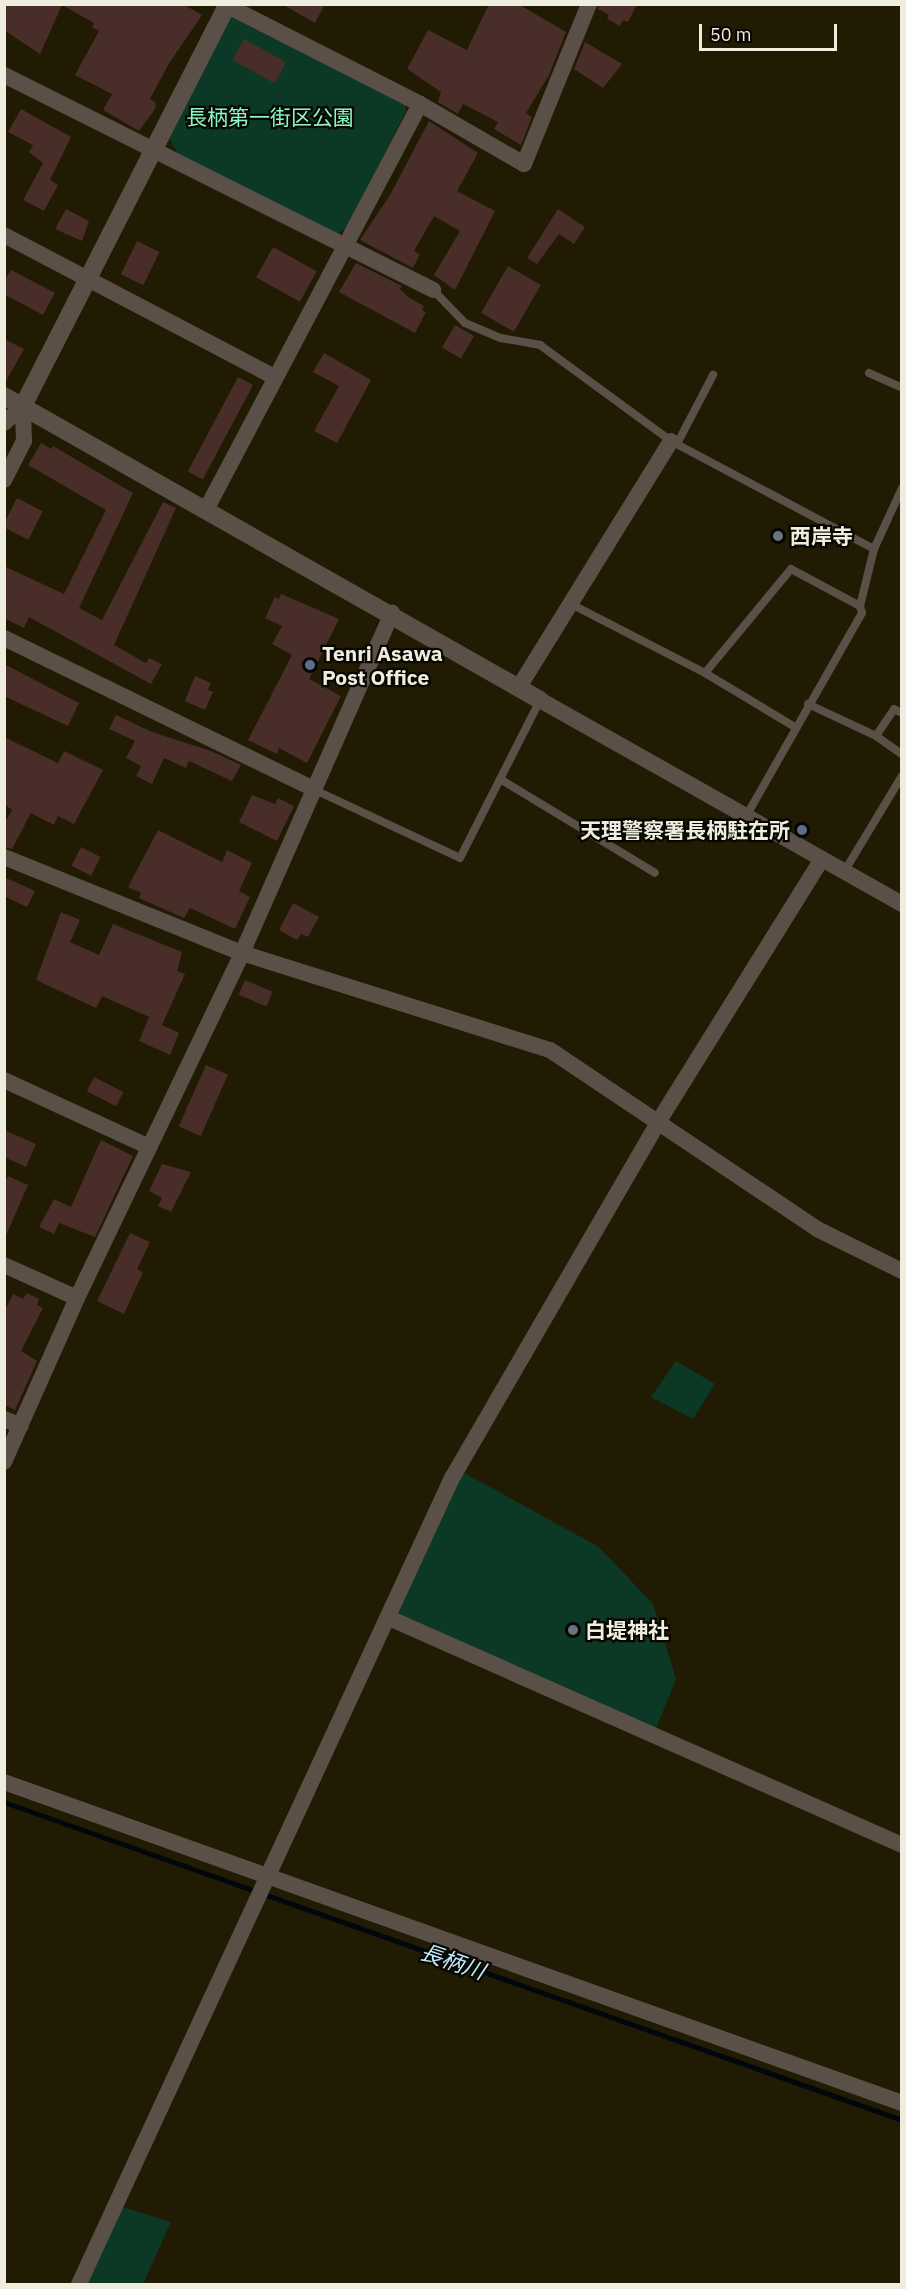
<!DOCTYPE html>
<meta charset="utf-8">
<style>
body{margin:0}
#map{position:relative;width:906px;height:2289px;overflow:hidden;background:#201b02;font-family:"IBM Plex Sans","Noto Sans JP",sans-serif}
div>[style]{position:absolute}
.green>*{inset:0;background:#0c3926}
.stream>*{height:5px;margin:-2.5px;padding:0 2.5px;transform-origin:2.5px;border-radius:2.5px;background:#01080d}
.building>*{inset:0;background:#492d29;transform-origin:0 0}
.service>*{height:8px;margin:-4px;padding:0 4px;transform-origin:4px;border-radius:4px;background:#5a5047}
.minor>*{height:16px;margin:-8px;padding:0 8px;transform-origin:8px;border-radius:8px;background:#5a5047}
.tertiary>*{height:18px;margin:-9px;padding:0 9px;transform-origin:9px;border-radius:9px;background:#5a5047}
.dots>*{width:16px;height:16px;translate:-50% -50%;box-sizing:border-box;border:3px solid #070601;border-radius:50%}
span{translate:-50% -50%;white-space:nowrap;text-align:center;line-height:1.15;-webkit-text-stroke:4.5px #070601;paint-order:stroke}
.park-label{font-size:21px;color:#87f9c1}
.poi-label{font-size:21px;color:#efeddd;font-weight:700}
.left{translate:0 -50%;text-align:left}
.right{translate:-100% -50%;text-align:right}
.water-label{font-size:22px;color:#bfebff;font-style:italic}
.frame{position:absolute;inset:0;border:6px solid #efeddd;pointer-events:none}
.scale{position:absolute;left:699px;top:24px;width:138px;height:27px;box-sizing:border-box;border:3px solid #efeddd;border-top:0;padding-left:8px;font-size:18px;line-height:21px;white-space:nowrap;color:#efeddd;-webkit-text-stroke:4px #070601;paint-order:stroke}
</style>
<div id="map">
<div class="green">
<div style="clip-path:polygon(231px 11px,406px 99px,406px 111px,347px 227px,334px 237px,183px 163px,169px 138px)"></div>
<div style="clip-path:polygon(676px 1361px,715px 1384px,693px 1419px,651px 1397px)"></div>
<div style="clip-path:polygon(457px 1469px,599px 1547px,653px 1604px,676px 1679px,653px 1736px,389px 1618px)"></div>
<div style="clip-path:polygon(122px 2207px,171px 2222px,143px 2284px,87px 2284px)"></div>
</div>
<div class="stream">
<div style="left:4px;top:1802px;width:953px;rotate:19.5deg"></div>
</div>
<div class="building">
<div style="clip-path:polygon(4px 4px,183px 4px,202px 15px,168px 65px,150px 99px,156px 103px,155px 109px,139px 131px,103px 110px,112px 94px,75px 75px,99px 31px,92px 27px,94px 23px,62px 5px,40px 54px,4px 30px)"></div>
<div style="clip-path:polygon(282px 4px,325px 4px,315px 23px)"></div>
<div style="clip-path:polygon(489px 4px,518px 4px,566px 32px,549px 75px,526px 113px,532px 117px,521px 145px,494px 129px,498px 122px,463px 104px,458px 114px,438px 102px,441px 92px,407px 69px,428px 30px,467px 50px)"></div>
<div style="clip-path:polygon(599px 4px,637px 4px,628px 22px,623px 20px,620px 26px,607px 19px,609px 15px,598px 9px)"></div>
<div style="left:244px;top:39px;width:48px;height:24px;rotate:29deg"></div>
<div style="clip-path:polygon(585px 42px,622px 64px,603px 88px,574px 69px)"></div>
<div style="clip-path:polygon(21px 109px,71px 137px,50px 180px,58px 185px,44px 211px,23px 200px,43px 163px,29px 152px,33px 145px,8px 132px)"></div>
<div style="clip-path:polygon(429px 121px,478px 153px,457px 191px,495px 211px,455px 290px,434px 275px,460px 231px,434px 216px,414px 251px,420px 254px,413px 268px,360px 240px,390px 195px)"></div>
<div style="clip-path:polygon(66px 209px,89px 221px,82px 241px,55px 229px)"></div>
<div style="clip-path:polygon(558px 209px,585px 227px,574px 244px,559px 234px,537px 264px,527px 258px)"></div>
<div style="left:137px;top:241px;width:25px;height:37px;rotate:26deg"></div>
<div style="left:273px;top:247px;width:50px;height:35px;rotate:29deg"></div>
<div style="clip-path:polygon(356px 263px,402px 286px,400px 289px,408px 297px,424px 306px,422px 310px,426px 312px,415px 333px,339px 292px)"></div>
<div style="left:508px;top:266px;width:38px;height:54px;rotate:30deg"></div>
<div style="clip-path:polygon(11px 270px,55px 293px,43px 315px,4px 294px,4px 281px)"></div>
<div style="left:455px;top:325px;width:22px;height:26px;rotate:30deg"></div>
<div style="clip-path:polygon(4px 339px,24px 349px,4px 385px)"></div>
<div style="clip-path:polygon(324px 353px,371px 380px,337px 443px,314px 431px,339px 386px,313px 372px)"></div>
<div style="left:238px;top:377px;width:17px;height:107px;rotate:28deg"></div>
<div style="clip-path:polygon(41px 443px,51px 449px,53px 446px,133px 493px,79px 608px,102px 620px,163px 502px,176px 508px,114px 645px,146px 663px,149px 658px,162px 664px,151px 684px,29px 617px,24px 628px,4px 618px,4px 566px,64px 594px,106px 510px,28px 465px)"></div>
<div style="left:17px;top:498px;width:29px;height:32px;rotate:27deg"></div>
<div style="clip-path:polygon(281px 594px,339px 619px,309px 679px,341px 696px,307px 763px,279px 748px,277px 754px,248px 740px,292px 655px,272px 644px,282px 626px,265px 618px,275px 597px,279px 599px)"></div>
<div style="clip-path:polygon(4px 664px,79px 703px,68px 726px,4px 696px)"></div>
<div style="clip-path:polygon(195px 676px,211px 683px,208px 690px,213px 692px,205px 710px,185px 701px)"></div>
<div style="clip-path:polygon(116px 715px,152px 732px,211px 751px,241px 765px,232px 781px,189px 761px,186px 768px,164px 758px,152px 784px,136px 776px,141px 766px,126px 758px,135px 741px,109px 729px)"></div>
<div style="clip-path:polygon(4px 737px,58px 763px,64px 751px,103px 770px,74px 824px,58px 816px,54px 825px,31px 813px,12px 849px,4px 847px,4px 824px,12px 810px,4px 804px)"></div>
<div style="clip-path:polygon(252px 795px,275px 804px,278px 798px,294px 806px,277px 841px,239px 822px)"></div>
<div style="clip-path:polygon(158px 830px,222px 862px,227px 850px,252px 863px,239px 891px,250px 897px,235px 929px,190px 908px,184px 918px,139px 898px,141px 893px,128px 887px)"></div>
<div style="left:81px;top:847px;width:22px;height:21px;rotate:27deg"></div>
<div style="clip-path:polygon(4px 877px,35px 891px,27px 907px,4px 896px)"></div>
<div style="clip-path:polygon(293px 903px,319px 917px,308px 937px,301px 934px,297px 940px,279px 930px)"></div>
<div style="clip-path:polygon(61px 912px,80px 920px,70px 942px,99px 955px,113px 924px,182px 952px,177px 971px,185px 974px,162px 1025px,179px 1033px,170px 1055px,139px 1041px,149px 1017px,102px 996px,96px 1008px,36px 980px)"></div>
<div style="left:245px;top:980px;width:30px;height:16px;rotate:23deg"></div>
<div style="left:206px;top:1065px;width:24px;height:67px;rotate:24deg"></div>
<div style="left:94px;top:1077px;width:33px;height:16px;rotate:27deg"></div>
<div style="clip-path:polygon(4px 1130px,36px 1144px,26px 1167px,4px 1157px)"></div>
<div style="clip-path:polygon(101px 1140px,133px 1156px,95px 1237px,59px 1223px,54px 1234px,39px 1227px,54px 1199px,71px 1207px)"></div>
<div style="clip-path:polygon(162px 1164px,191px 1172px,171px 1212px,158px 1206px,162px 1198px,149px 1191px)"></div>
<div style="clip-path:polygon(8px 1176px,28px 1185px,4px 1240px,4px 1184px)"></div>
<div style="clip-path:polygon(130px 1233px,150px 1242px,137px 1269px,143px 1272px,124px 1314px,97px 1301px)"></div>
<div style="clip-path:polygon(27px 1293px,39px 1299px,37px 1305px,43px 1308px,21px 1351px,37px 1361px,15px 1410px,4px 1405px,4px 1312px,13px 1294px,23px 1299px)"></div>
</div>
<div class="service">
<div style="left:433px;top:290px;width:46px;rotate:45.9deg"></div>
<div style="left:465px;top:323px;width:39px;rotate:23deg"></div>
<div style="left:501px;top:338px;width:40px;rotate:10deg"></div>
<div style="left:540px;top:345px;width:162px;rotate:36.2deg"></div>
<div style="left:671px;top:441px;width:230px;rotate:28deg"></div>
<div style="left:874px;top:549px;width:59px;rotate:103.8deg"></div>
<div style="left:860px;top:606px;width:7px;rotate:74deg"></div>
<div style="left:862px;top:613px;width:232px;rotate:119.7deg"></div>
<div style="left:869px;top:373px;width:36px;rotate:24deg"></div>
<div style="left:678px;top:442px;width:76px;rotate:-62.4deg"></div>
<div style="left:874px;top:549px;width:67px;rotate:-65.3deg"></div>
<div style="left:569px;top:603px;width:153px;rotate:27.2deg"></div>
<div style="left:705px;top:673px;width:105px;rotate:31deg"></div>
<div style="left:705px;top:673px;width:135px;rotate:-50.4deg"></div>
<div style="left:791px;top:569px;width:78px;rotate:28.2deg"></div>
<div style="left:808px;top:704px;width:75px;rotate:25.2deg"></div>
<div style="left:876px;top:736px;width:32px;rotate:-56deg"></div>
<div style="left:894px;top:709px;width:9px;rotate:27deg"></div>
<div style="left:876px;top:736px;width:32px;rotate:35deg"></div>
<div style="left:500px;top:779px;width:181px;rotate:31.2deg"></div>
<div style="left:315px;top:790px;width:160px;rotate:25.1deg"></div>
<div style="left:460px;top:858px;width:177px;rotate:-63.1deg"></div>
<div style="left:844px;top:872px;width:112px;rotate:-58.9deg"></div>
</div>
<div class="minor">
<div style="left:224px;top:4px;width:220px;rotate:27deg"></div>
<div style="left:420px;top:104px;width:120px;rotate:30deg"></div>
<div style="left:524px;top:164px;width:173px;rotate:-67.9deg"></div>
<div style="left:4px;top:75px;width:480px;rotate:26.6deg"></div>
<div style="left:4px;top:235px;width:304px;rotate:27.7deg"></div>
<div style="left:4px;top:423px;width:25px;rotate:-42deg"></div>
<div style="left:4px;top:480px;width:44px;rotate:-62.9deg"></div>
<div style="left:24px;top:441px;width:35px;rotate:-92deg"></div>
<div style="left:207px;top:508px;width:457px;rotate:-62.2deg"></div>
<div style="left:4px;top:638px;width:346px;rotate:26deg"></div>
<div style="left:519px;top:687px;width:289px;rotate:-58.3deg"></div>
<div style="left:540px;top:700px;width:416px;rotate:29.4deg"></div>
<div style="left:4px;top:857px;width:257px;rotate:22deg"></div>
<div style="left:242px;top:953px;width:323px;rotate:17.5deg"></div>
<div style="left:550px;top:1050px;width:321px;rotate:33.8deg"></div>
<div style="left:817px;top:1229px;width:95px;rotate:26.3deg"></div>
<div style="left:4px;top:1080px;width:160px;rotate:24.8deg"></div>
<div style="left:4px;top:1265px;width:80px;rotate:24.3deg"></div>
<div style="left:4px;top:1419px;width:18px;rotate:22deg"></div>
<div style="left:4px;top:1462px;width:180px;rotate:-66deg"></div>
<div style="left:77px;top:1298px;width:382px;rotate:-64.4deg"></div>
<div style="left:242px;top:953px;width:372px;rotate:-66.2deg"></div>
<div style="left:389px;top:1618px;width:561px;rotate:23.87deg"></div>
<div style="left:4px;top:1782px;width:954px;rotate:19.67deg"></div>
<div style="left:79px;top:2284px;width:888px;rotate:-65.17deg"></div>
<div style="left:452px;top:1478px;width:409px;rotate:-59.9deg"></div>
<div style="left:657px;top:1124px;width:312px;rotate:-58.1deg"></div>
</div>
<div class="tertiary">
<div style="left:4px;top:396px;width:616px;rotate:29.56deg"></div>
<div style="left:23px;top:406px;width:451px;rotate:-63deg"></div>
</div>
<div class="dots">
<div style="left:778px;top:536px;background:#6b7280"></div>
<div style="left:310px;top:665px;background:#5c6f8a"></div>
<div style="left:802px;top:830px;background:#5c6f8a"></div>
<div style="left:573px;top:1630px;background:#6b7280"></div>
</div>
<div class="park-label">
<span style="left:270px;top:117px">長柄第一街区公園</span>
</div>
<div class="poi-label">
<span class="left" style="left:790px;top:536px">西岸寺</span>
<span class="left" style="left:322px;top:665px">Tenri Asawa<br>Post Office</span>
<span class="right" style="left:790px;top:830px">天理警察署長柄駐在所</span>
<span class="left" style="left:585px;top:1630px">白堤神社</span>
</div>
<div class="water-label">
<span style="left:453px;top:1961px;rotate:19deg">長柄川</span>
</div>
<div class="frame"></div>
<div class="scale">50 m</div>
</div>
